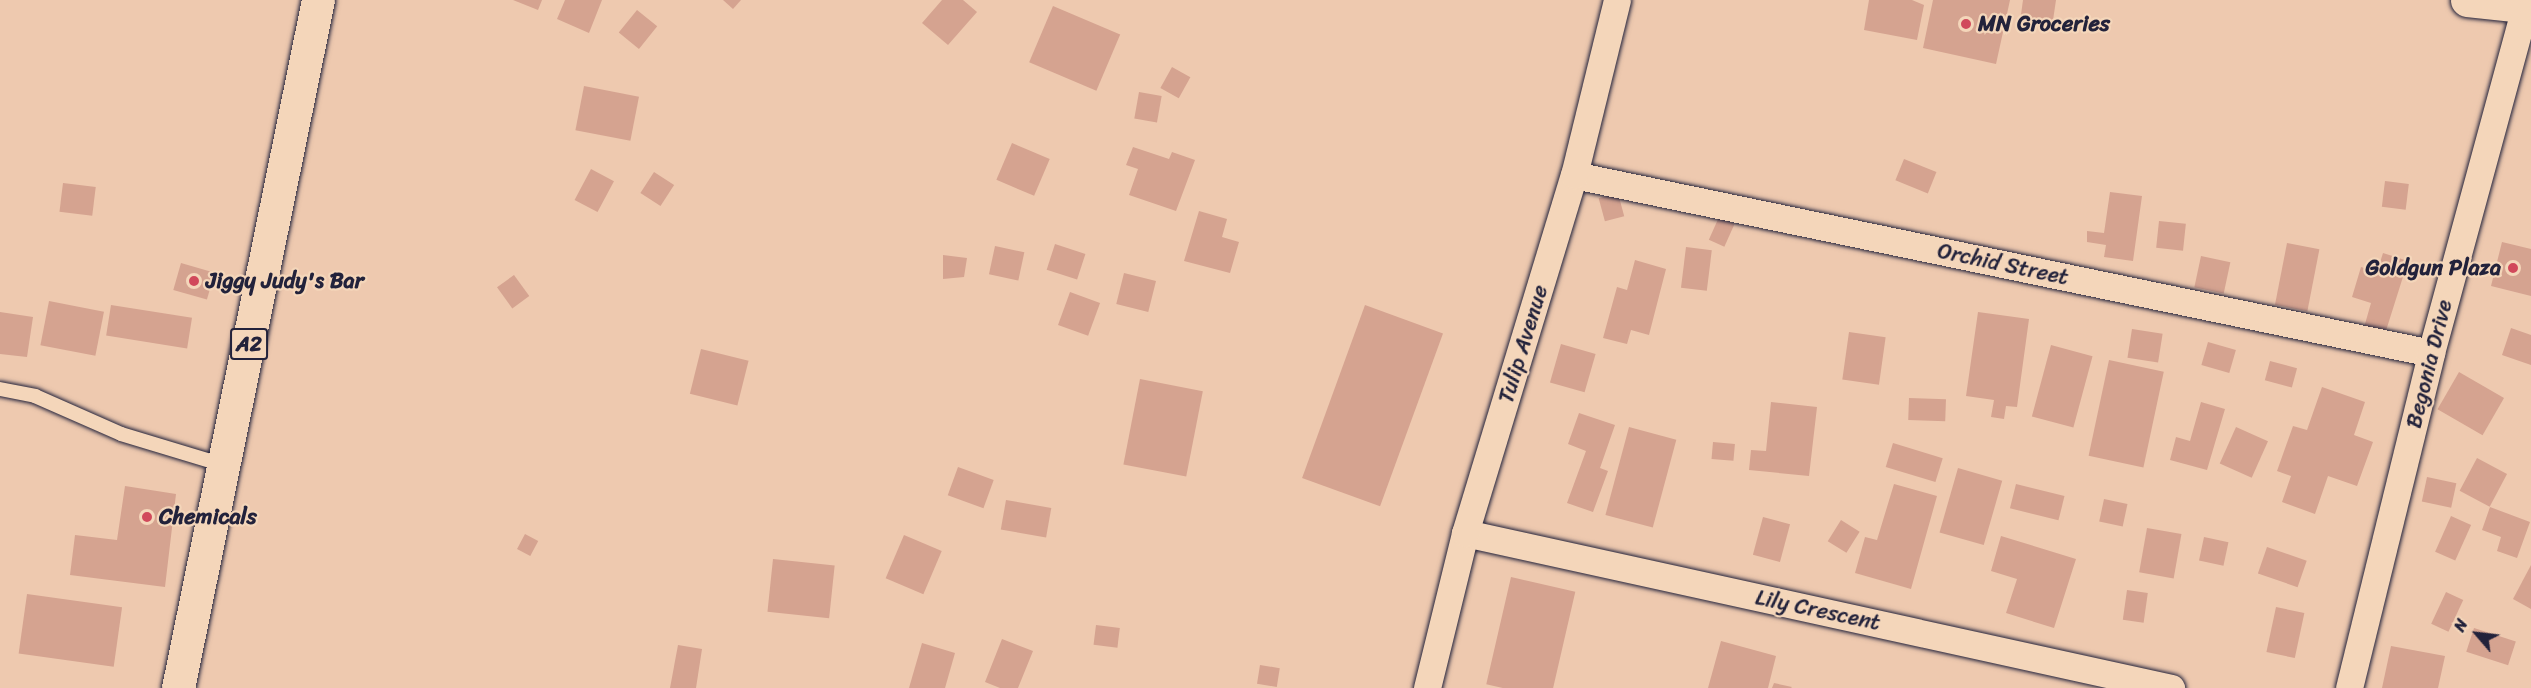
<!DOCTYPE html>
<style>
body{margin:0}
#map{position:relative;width:2531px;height:688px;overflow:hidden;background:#eec9af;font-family:Sriracha,sans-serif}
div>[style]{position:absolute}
.building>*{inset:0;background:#d5a390;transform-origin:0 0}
.roads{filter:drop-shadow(0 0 2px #22223b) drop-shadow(0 0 2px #22223b)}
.lane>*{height:14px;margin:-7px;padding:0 7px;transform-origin:7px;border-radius:7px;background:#f4d6ba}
.street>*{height:27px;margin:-13.5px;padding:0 13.5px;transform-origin:13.5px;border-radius:13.5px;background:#f4d6ba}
.secondary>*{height:33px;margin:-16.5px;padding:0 16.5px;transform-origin:16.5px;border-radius:16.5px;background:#f4d6ba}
.primary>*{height:33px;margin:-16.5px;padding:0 16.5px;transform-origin:16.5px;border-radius:16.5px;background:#f4d6ba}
.dots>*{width:16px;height:16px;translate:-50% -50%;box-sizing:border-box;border:3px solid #f4d6ba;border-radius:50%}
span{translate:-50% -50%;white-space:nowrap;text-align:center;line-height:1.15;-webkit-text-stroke:4.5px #f4d6ba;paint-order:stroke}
.shield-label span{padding:2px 4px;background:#f4d6ba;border:2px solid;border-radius:4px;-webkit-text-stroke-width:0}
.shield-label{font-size:21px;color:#22223b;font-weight:700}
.poi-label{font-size:22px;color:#22223b;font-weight:700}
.left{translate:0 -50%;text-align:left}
.right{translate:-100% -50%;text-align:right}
.street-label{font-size:22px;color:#22223b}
.north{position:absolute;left:2447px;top:604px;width:60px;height:60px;-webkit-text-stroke:4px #f4d6ba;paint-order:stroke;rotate:298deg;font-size:16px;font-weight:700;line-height:24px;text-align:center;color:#22223b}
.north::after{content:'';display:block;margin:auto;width:21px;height:27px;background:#22223b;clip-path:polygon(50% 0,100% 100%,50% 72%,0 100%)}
</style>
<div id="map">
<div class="building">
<div style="clip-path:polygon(513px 0,542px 0,538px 10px)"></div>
<div style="clip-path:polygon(565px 0,602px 0,589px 33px,557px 19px)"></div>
<div style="clip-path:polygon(723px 0,741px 0,733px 9px)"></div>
<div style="clip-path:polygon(942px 0,963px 0,977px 12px,948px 45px,922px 23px)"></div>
<div style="clip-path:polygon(1869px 0,1912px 0,1924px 5px,1917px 40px,1864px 30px)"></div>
<div style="clip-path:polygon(1933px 0,2010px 0,1996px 64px,1923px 48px)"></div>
<div style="clip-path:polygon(2023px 0,2056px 0,2052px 27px,2020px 22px)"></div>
<div style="left:1053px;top:6px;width:73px;height:61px;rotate:23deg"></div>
<div style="left:637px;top:10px;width:26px;height:29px;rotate:39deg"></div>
<div style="left:1172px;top:67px;width:21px;height:24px;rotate:29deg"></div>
<div style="left:584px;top:86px;width:56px;height:45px;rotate:11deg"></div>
<div style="left:1139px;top:92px;width:23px;height:27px;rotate:10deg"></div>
<div style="left:1012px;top:143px;width:41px;height:40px;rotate:23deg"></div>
<div style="clip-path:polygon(1133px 147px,1169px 159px,1172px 152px,1195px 160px,1176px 211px,1129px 195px,1138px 169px,1126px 165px)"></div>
<div style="left:1904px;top:159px;width:35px;height:23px;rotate:22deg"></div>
<div style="left:591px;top:169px;width:26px;height:35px;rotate:28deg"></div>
<div style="left:654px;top:172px;width:24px;height:25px;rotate:33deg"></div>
<div style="left:2385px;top:181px;width:24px;height:26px;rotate:7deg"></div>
<div style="left:63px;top:183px;width:33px;height:29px;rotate:7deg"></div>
<div style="clip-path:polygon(2110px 192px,2142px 196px,2133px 261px,2104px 257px,2106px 245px,2087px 242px,2087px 231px,2104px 233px)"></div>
<div style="left:1618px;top:193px;width:24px;height:20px;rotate:75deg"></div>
<div style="clip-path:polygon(1199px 211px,1227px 219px,1222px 237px,1239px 242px,1230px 273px,1184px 261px)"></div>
<div style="left:1719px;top:217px;width:17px;height:25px;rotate:24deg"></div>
<div style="left:2159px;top:221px;width:27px;height:27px;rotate:6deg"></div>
<div style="clip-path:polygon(2502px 242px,2531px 249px,2531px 296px,2491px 286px)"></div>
<div style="left:2287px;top:243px;width:33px;height:63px;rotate:11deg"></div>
<div style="left:1055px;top:244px;width:32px;height:27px;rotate:18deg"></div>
<div style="left:995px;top:246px;width:30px;height:29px;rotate:12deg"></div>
<div style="left:1686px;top:247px;width:26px;height:41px;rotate:7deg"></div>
<div style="clip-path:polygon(2383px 253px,2408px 261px,2384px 337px,2363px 331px,2371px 303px,2352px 297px,2361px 267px,2377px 272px)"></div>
<div style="clip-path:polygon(943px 255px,967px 258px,964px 277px,943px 279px)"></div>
<div style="left:2201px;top:256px;width:30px;height:32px;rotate:12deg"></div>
<div style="clip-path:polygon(1635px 260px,1666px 269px,1649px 335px,1631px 330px,1627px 344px,1603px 338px,1617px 287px,1627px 290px)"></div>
<div style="left:181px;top:263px;width:35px;height:28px;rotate:16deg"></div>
<div style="left:1124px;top:273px;width:33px;height:32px;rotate:14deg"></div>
<div style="left:514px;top:275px;width:26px;height:21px;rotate:54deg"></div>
<div style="left:1070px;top:292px;width:32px;height:35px;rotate:20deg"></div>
<div style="left:49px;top:301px;width:56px;height:45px;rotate:11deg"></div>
<div style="left:111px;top:305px;width:82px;height:31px;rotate:9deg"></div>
<div style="left:1365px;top:305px;width:83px;height:184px;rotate:20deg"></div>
<div style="clip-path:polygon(0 312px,33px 317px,27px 357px,0 354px)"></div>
<div style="clip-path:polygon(1978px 312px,2029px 319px,2017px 407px,2006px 406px,2004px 419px,1991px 417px,1994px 400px,1966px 396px)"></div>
<div style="clip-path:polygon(2511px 328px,2531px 335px,2531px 365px,2502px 355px)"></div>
<div style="left:2132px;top:329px;width:31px;height:29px;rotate:9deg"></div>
<div style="left:1849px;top:332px;width:37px;height:48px;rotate:8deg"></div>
<div style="left:2208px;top:342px;width:29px;height:24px;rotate:16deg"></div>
<div style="left:1561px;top:344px;width:36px;height:40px;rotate:16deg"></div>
<div style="left:2051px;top:345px;width:43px;height:74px;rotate:15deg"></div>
<div style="left:701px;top:349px;width:49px;height:46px;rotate:14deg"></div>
<div style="left:2109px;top:360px;width:56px;height:98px;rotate:12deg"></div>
<div style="left:2270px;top:361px;width:28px;height:20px;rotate:15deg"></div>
<div style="left:2459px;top:372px;width:52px;height:43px;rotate:30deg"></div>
<div style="left:1140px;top:379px;width:64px;height:87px;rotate:11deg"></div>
<div style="clip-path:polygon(2322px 387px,2365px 402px,2354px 435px,2373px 442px,2357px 486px,2328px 476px,2315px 514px,2282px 502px,2291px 476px,2277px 471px,2293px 426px,2307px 430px)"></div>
<div style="left:1909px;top:398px;width:37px;height:22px;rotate:2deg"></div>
<div style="clip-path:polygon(1771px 402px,1817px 407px,1809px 476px,1749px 470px,1751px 450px,1766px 451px)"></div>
<div style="clip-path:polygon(2201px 402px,2225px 409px,2207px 470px,2170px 460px,2176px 437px,2190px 441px)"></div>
<div style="clip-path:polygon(1579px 413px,1615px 425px,1600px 468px,1608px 471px,1593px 512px,1567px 503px,1586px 451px,1568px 444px)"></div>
<div style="left:1629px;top:427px;width:49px;height:91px;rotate:15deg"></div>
<div style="left:2236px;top:427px;width:35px;height:40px;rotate:24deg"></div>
<div style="left:1713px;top:442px;width:22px;height:17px;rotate:5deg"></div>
<div style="left:1893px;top:443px;width:52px;height:25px;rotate:17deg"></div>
<div style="left:2477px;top:458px;width:34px;height:37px;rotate:28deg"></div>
<div style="left:958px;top:467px;width:38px;height:30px;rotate:20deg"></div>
<div style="left:1958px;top:468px;width:46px;height:67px;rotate:16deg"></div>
<div style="left:2427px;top:477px;width:30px;height:25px;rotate:12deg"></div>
<div style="clip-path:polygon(1894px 484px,1937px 496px,1911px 589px,1855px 573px,1865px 537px,1877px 540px)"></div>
<div style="left:2016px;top:484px;width:50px;height:25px;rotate:14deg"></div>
<div style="clip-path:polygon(125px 486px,176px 494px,165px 587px,70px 575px,75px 535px,117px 540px)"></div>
<div style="left:2104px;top:499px;width:24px;height:23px;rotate:12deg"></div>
<div style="left:1006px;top:500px;width:46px;height:30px;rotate:10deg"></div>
<div style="clip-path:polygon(2490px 507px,2530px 522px,2517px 558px,2497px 551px,2501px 537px,2482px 530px)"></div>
<div style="left:2451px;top:516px;width:22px;height:39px;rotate:24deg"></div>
<div style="left:1763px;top:517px;width:28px;height:39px;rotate:15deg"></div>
<div style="left:1841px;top:520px;width:22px;height:25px;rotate:32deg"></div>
<div style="left:2147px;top:528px;width:35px;height:45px;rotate:10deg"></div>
<div style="left:525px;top:534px;width:15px;height:17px;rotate:28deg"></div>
<div style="left:904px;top:535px;width:41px;height:47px;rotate:23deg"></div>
<div style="clip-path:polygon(2001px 536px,2076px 559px,2054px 628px,2006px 613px,2017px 579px,1991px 571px)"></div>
<div style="left:2204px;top:537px;width:25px;height:24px;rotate:12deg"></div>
<div style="left:2267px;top:547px;width:42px;height:28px;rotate:19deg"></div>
<div style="left:773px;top:559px;width:62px;height:53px;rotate:6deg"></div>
<div style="clip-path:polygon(2531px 565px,2531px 609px,2513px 599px)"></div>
<div style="left:1511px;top:577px;width:66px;height:110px;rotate:13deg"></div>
<div style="left:2127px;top:590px;width:21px;height:30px;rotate:8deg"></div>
<div style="left:2446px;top:592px;width:19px;height:35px;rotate:25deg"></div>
<div style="left:27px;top:594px;width:96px;height:60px;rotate:8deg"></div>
<div style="left:2276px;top:607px;width:29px;height:46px;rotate:12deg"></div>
<div style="left:1096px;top:625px;width:24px;height:20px;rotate:7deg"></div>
<div style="left:2474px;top:628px;width:44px;height:25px;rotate:18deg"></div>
<div style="clip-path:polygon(1002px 639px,1033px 651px,1018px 688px,1000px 688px,985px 682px)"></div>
<div style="clip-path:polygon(1721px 641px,1776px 656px,1768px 688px,1708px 688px)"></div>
<div style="clip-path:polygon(922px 643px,955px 653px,945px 688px,909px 688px)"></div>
<div style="clip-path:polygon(678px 645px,702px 649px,696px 688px,670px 688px)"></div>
<div style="clip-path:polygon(2391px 646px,2445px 656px,2438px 688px,2382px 688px)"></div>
<div style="left:1260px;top:665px;width:20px;height:19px;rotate:9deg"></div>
<div style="clip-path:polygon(1774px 683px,1792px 687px,1791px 688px,1772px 688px)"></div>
</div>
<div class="roads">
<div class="lane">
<div style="left:0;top:389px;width:36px;rotate:11deg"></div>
<div style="left:35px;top:396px;width:94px;rotate:23.8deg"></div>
<div style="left:121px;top:434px;width:108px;rotate:16.8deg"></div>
</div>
<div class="street">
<div style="left:1574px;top:175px;width:875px;rotate:11.73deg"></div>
<div style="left:1465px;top:533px;width:723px;rotate:12.38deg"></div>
<div style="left:1427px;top:688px;width:160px;rotate:-76.2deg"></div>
<div style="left:1465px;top:533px;width:374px;rotate:-73.1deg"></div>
<div style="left:1574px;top:175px;width:180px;rotate:-76.2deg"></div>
<div style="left:2349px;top:688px;width:345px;rotate:-76.2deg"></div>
<div style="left:2431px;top:353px;width:358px;rotate:-74.8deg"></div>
</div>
<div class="secondary">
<div style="left:2467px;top:0;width:64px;rotate:6.2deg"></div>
</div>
<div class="primary">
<div style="left:178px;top:688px;width:702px;rotate:-78.5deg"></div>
</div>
</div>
<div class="dots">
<div style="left:1966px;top:24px;background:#d1495b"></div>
<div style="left:2513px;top:268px;background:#d1495b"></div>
<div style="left:194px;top:281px;background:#d1495b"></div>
<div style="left:147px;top:517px;background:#d1495b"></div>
</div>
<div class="shield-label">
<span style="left:249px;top:344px">A2</span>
</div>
<div class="poi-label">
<span class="left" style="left:1978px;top:24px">MN Groceries</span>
<span class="right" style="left:2501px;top:268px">Goldgun Plaza</span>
<span class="left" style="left:206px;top:281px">Jiggy Judy's Bar</span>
<span class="left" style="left:159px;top:517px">Chemicals</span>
</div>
<div class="street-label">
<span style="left:2003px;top:264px;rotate:12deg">Orchid Street</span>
<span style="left:1523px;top:344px;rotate:-73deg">Tulip Avenue</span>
<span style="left:2429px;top:364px;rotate:-76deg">Begonia Drive</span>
<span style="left:1818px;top:610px;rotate:12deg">Lily Crescent</span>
</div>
<div class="north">N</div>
</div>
